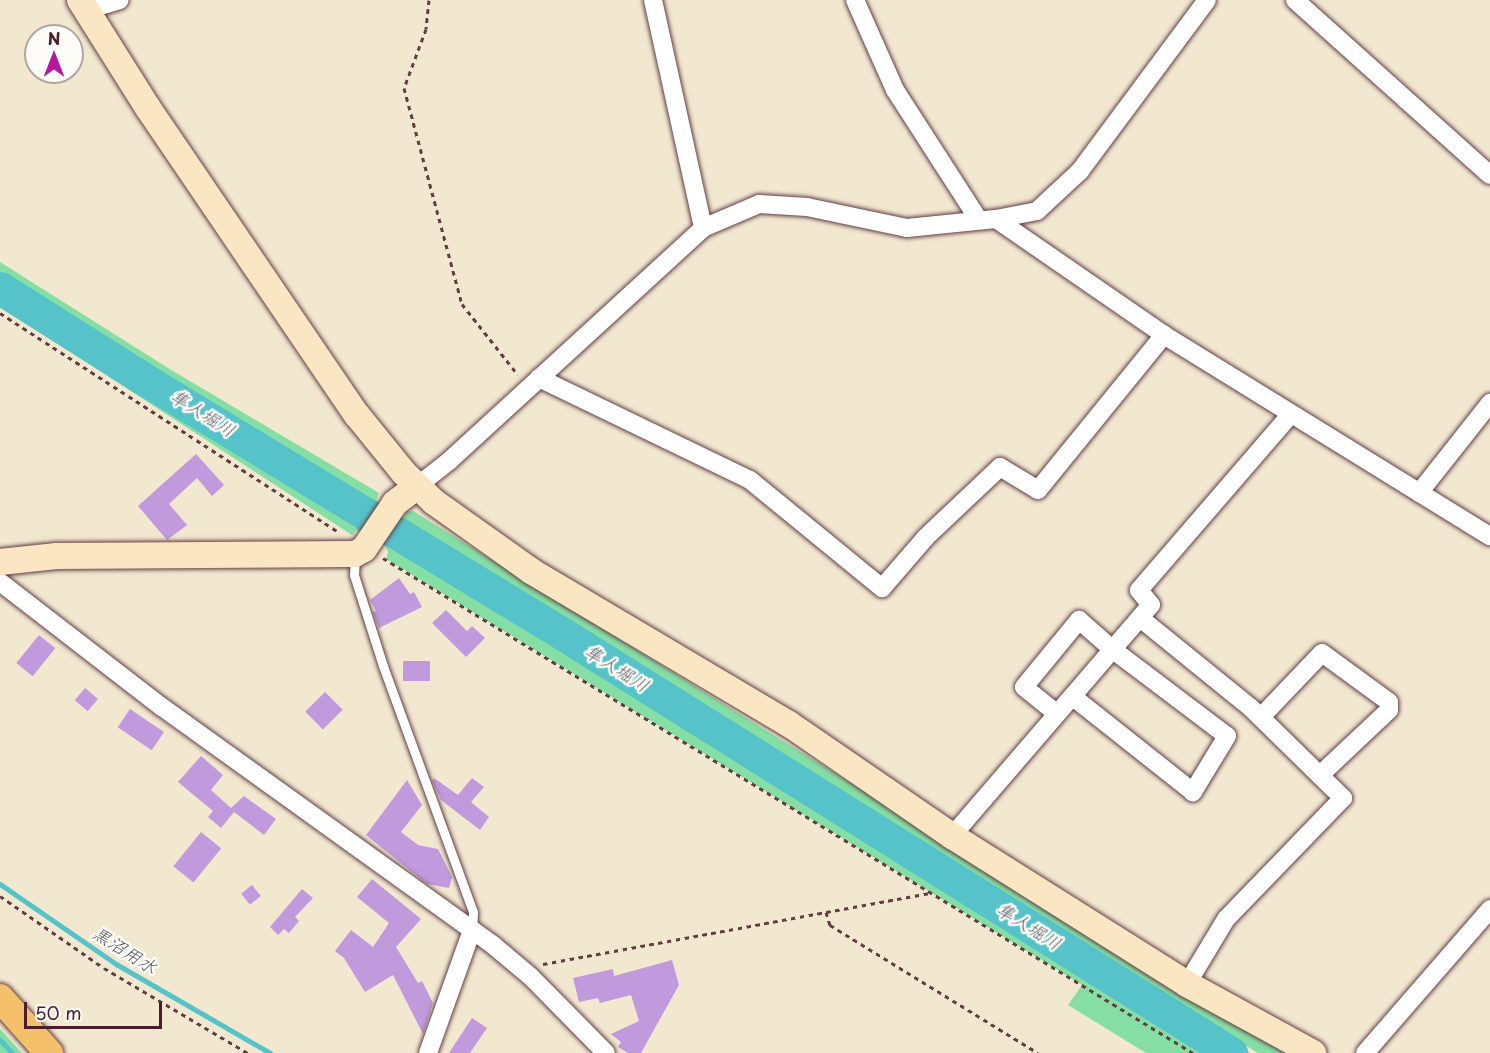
<!DOCTYPE html>
<meta charset="utf-8">
<style>
body{margin:0}
#map{position:relative;width:1490px;height:1053px;overflow:hidden;background:#f2e8d0;font-family:"Playpen Sans","Klee One",sans-serif}
div>[style]{position:absolute}
.green>*{inset:0;background:#85dfa4}
.stream>*{height:5px;margin:-2.5px;padding:0 2.5px;transform-origin:2.5px;border-radius:2.5px;background:#56c3cb}
.river>*{height:33px;margin:-16.5px;padding:0 16.5px;transform-origin:16.5px;border-radius:16.5px;background:#56c3cb}
.building>*{inset:0;background:#c09adc;transform-origin:0 0}
.path>*{height:3px;margin-top:-1.5px;transform-origin:0;background:repeating-linear-gradient(90deg,#633d44 0 4.5px,transparent 0 9px)}
.roads{filter:drop-shadow(0 0 2px #633d44) drop-shadow(0 0 2px #633d44)}
.lane>*{height:9px;margin:-4.5px;padding:0 4.5px;transform-origin:4.5px;border-radius:4.5px;background:#fff}
.street>*{height:18px;margin:-9px;padding:0 9px;transform-origin:9px;border-radius:9px;background:#fff}
.secondary>*{height:26px;margin:-13px;padding:0 13px;transform-origin:13px;border-radius:13px;background:#fbe6c3}
.primary>*{height:28px;margin:-14px;padding:0 14px;transform-origin:14px;border-radius:14px;background:#f4c16a}
span{translate:-50% -50%;white-space:nowrap;text-align:center;line-height:1.15;-webkit-text-stroke:5px #fdfcf7;paint-order:stroke}
.water-label{font-size:18px;color:#4e5863;font-style:italic}
.north{position:absolute;left:24px;top:24px;width:60px;height:60px;box-sizing:border-box;background:#fdfcf7;border:2px solid #b5a4a5;border-radius:50%;rotate:0deg;font-size:16px;font-weight:700;line-height:24px;text-align:center;color:#4a1f2b}
.north::after{content:'';display:block;margin:auto;width:21px;height:27px;background:#b5179e;clip-path:polygon(50% 0,100% 100%,50% 72%,0 100%)}
.scale{position:absolute;left:24px;top:1002px;width:138px;height:27px;box-sizing:border-box;border:3px solid #4a1f2b;border-top:0;padding-left:8px;font-size:18px;line-height:21px;white-space:nowrap;color:#4a1f2b;-webkit-text-stroke:4px #fdfcf7;paint-order:stroke}
</style>
<div id="map">
<div class="green">
<div style="clip-path:polygon(0 262px,168px 368px,379px 493px,376px 500px,404px 517px,407px 512px,413px 511px,1285px 1053px,1258px 1053px,983px 887px,915px 840px,28px 294px,0 274px)"></div>
<div style="clip-path:polygon(0 297px,115px 371px,391px 539px,581px 661px,1217px 1053px,1146px 1053px,1068px 1005px,1082px 985px,386px 559px,388px 552px,385px 546px,356px 530px,352px 535px,0 306px)"></div>
<div style="clip-path:polygon(0 1029px,22px 1053px,0 1053px)"></div>
</div>
<div class="stream">
<div style="left:0;top:884px;width:141px;rotate:34.6deg"></div>
<div style="left:116px;top:964px;width:178px;rotate:30deg"></div>
<div style="left:0;top:1040px;width:18px;rotate:47deg"></div>
</div>
<div class="river">
<div style="left:0;top:288px;width:174px;rotate:32.3deg"></div>
<div style="left:147px;top:381px;width:487px;rotate:31.3deg"></div>
<div style="left:563px;top:634px;width:789px;rotate:32.1deg"></div>
</div>
<div class="building">
<div style="clip-path:polygon(196px 454px,224px 485px,212px 496px,197px 478px,169px 504px,187px 525px,167px 540px,138px 506px)"></div>
<div style="clip-path:polygon(399px 578px,410px 594px,414px 592px,422px 607px,379px 628px,373px 612px,376px 611px,370px 600px)"></div>
<div style="clip-path:polygon(446px 610px,467px 631px,472px 626px,485px 638px,466px 657px,432px 623px)"></div>
<div style="left:39px;top:635px;width:21px;height:36px;rotate:39deg"></div>
<div style="left:403px;top:661px;width:27px;height:20px"></div>
<div style="left:85px;top:688px;width:17px;height:16px;rotate:40deg"></div>
<div style="left:325px;top:692px;width:25px;height:28px;rotate:45deg"></div>
<div style="left:130px;top:709px;width:41px;height:22px;rotate:34deg"></div>
<div style="clip-path:polygon(201px 756px,223px 775px,211px 790px,231px 808px,244px 796px,276px 819px,264px 835px,234px 812px,221px 828px,208px 817px,213px 811px,178px 782px)"></div>
<div style="clip-path:polygon(434px 778px,458px 795px,472px 778px,484px 787px,471px 802px,489px 817px,480px 830px,441px 800px,432px 781px)"></div>
<div style="clip-path:polygon(407px 780px,422px 805px,401px 832px,418px 845px,438px 849px,452px 877px,449px 888px,427px 884px,366px 835px)"></div>
<div style="left:201px;top:832px;width:26px;height:44px;rotate:39deg"></div>
<div style="clip-path:polygon(372px 879px,421px 919px,396px 947px,418px 983px,422px 981px,433px 1003px,423px 1034px,393px 975px,365px 992px,344px 958px,335px 951px,351px 930px,373px 947px,389px 923px,357px 897px)"></div>
<div style="left:252px;top:885px;width:14px;height:14px;rotate:51deg"></div>
<div style="clip-path:polygon(302px 889px,313px 898px,295px 917px,299px 921px,289px 933px,284px 929px,278px 935px,270px 927px)"></div>
<div style="clip-path:polygon(672px 960px,679px 985px,641px 1053px,628px 1053px,618px 1047px,621px 1042px,611px 1034px,639px 1021px,631px 995px,600px 1003px,598px 998px,579px 1002px,573px 978px,613px 969px,614px 976px)"></div>
<div style="clip-path:polygon(472px 1018px,487px 1028px,470px 1053px,449px 1053px)"></div>
</div>
<div class="path">
<div style="left:429px;top:0;width:29px;rotate:96deg"></div>
<div style="left:426px;top:29px;width:63px;rotate:110.4deg"></div>
<div style="left:404px;top:88px;width:224px;rotate:75deg"></div>
<div style="left:462px;top:304px;width:90px;rotate:51.7deg"></div>
<div style="left:0;top:313px;width:404px;rotate:32.9deg"></div>
<div style="left:383px;top:558px;width:949px;rotate:31.43deg"></div>
<div style="left:0;top:896px;width:126px;rotate:34.7deg"></div>
<div style="left:104px;top:968px;width:167px;rotate:30.6deg"></div>
<div style="left:826px;top:912px;width:14px;rotate:73deg"></div>
<div style="left:830px;top:925px;width:244px;rotate:31.6deg"></div>
<div style="left:543px;top:964px;width:392px;rotate:-10.4deg"></div>
</div>
<div class="roads">
<div class="lane">
<div style="left:355px;top:556px;width:19px;rotate:93deg"></div>
<div style="left:354px;top:575px;width:96px;rotate:72.3deg"></div>
<div style="left:383px;top:666px;width:262px;rotate:69.9deg"></div>
<div style="left:473px;top:912px;width:18px;rotate:93deg"></div>
</div>
<div class="street">
<div style="left:653px;top:0;width:233px;rotate:77.6deg"></div>
<div style="left:855px;top:0;width:98px;rotate:66deg"></div>
<div style="left:895px;top:90px;width:153px;rotate:57.2deg"></div>
<div style="left:1295px;top:0;width:262px;rotate:41.9deg"></div>
<div style="left:87px;top:10px;width:34px;rotate:-17deg"></div>
<div style="left:996px;top:219px;width:204px;rotate:34.6deg"></div>
<div style="left:1164px;top:335px;width:383px;rotate:31.7deg"></div>
<div style="left:539px;top:378px;width:234px;rotate:25.8deg"></div>
<div style="left:750px;top:480px;width:171px;rotate:39.3deg"></div>
<div style="left:882px;top:588px;width:67px;rotate:-49.2deg"></div>
<div style="left:926px;top:537px;width:102px;rotate:-43.4deg"></div>
<div style="left:1000px;top:467px;width:44px;rotate:31.2deg"></div>
<div style="left:1038px;top:490px;width:200px;rotate:-50.9deg"></div>
<div style="left:416px;top:487px;width:42px;rotate:-38.2deg"></div>
<div style="left:449px;top:461px;width:345px;rotate:-42.5deg"></div>
<div style="left:703px;top:228px;width:61px;rotate:-23.2deg"></div>
<div style="left:759px;top:204px;width:48px;rotate:3.6deg"></div>
<div style="left:807px;top:207px;width:102px;rotate:11.9deg"></div>
<div style="left:907px;top:228px;width:89px;rotate:-5.8deg"></div>
<div style="left:996px;top:219px;width:42px;rotate:-11deg"></div>
<div style="left:1037px;top:211px;width:59px;rotate:-42.9deg"></div>
<div style="left:1080px;top:171px;width:213px;rotate:-53.4deg"></div>
<div style="left:1419px;top:493px;width:115px;rotate:-51.7deg"></div>
<div style="left:0;top:582px;width:205px;rotate:37.7deg"></div>
<div style="left:162px;top:707px;width:408px;rotate:35.7deg"></div>
<div style="left:493px;top:945px;width:48px;rotate:40deg"></div>
<div style="left:530px;top:976px;width:108px;rotate:45.4deg"></div>
<div style="left:1140px;top:618px;width:143px;rotate:39deg"></div>
<div style="left:1251px;top:708px;width:129px;rotate:44.4deg"></div>
<div style="left:1343px;top:798px;width:168px;rotate:134deg"></div>
<div style="left:1226px;top:919px;width:76px;rotate:121deg"></div>
<div style="left:1056px;top:713px;width:41px;rotate:-140.9deg"></div>
<div style="left:1024px;top:687px;width:87px;rotate:-50.6deg"></div>
<div style="left:1079px;top:620px;width:44px;rotate:41.3deg"></div>
<div style="left:1112px;top:649px;width:144px;rotate:37.1deg"></div>
<div style="left:1227px;top:736px;width:66px;rotate:121.3deg"></div>
<div style="left:1193px;top:792px;width:154px;rotate:-141.6deg"></div>
<div style="left:1261px;top:717px;width:88px;rotate:-46.4deg"></div>
<div style="left:1322px;top:653px;width:83px;rotate:36.2deg"></div>
<div style="left:1389px;top:702px;width:8px;rotate:90deg"></div>
<div style="left:1389px;top:710px;width:95px;rotate:136.7deg"></div>
<div style="left:952px;top:836px;width:305px;rotate:-49.3deg"></div>
<div style="left:1151px;top:605px;width:19px;rotate:-129deg"></div>
<div style="left:1139px;top:590px;width:231px;rotate:-49.2deg"></div>
<div style="left:428px;top:1053px;width:131px;rotate:-70.3deg"></div>
<div style="left:1365px;top:1053px;width:191px;rotate:-49deg"></div>
</div>
<div class="secondary">
<div style="left:80px;top:0;width:128px;rotate:57.8deg"></div>
<div style="left:148px;top:108px;width:371px;rotate:55.8deg"></div>
<div style="left:357px;top:415px;width:75px;rotate:51deg"></div>
<div style="left:404px;top:473px;width:42px;rotate:44deg"></div>
<div style="left:434px;top:502px;width:119px;rotate:35.4deg"></div>
<div style="left:531px;top:571px;width:300px;rotate:30.7deg"></div>
<div style="left:789px;top:724px;width:198px;rotate:34.5deg"></div>
<div style="left:952px;top:836px;width:278px;rotate:32.2deg"></div>
<div style="left:1187px;top:984px;width:144px;rotate:28.7deg"></div>
<div style="left:0;top:562px;width:57px;rotate:-6deg"></div>
<div style="left:57px;top:556px;width:298px;rotate:-0.4deg"></div>
<div style="left:355px;top:554px;width:10px;rotate:-29deg"></div>
<div style="left:364px;top:549px;width:55px;rotate:-56deg"></div>
<div style="left:395px;top:503px;width:26px;rotate:-37deg"></div>
</div>
<div class="primary">
<div style="left:0;top:998px;width:74px;rotate:48.3deg"></div>
</div>
</div>
<div class="water-label">
<span style="left:203px;top:413px;rotate:32deg">隼人堀川</span>
<span style="left:617px;top:668px;rotate:32deg">隼人堀川</span>
<span style="left:1029px;top:926px;rotate:32deg">隼人堀川</span>
<span style="left:125px;top:950px;rotate:32deg">黒沼用水</span>
</div>
<div class="north">N</div>
<div class="scale">50 m</div>
</div>
